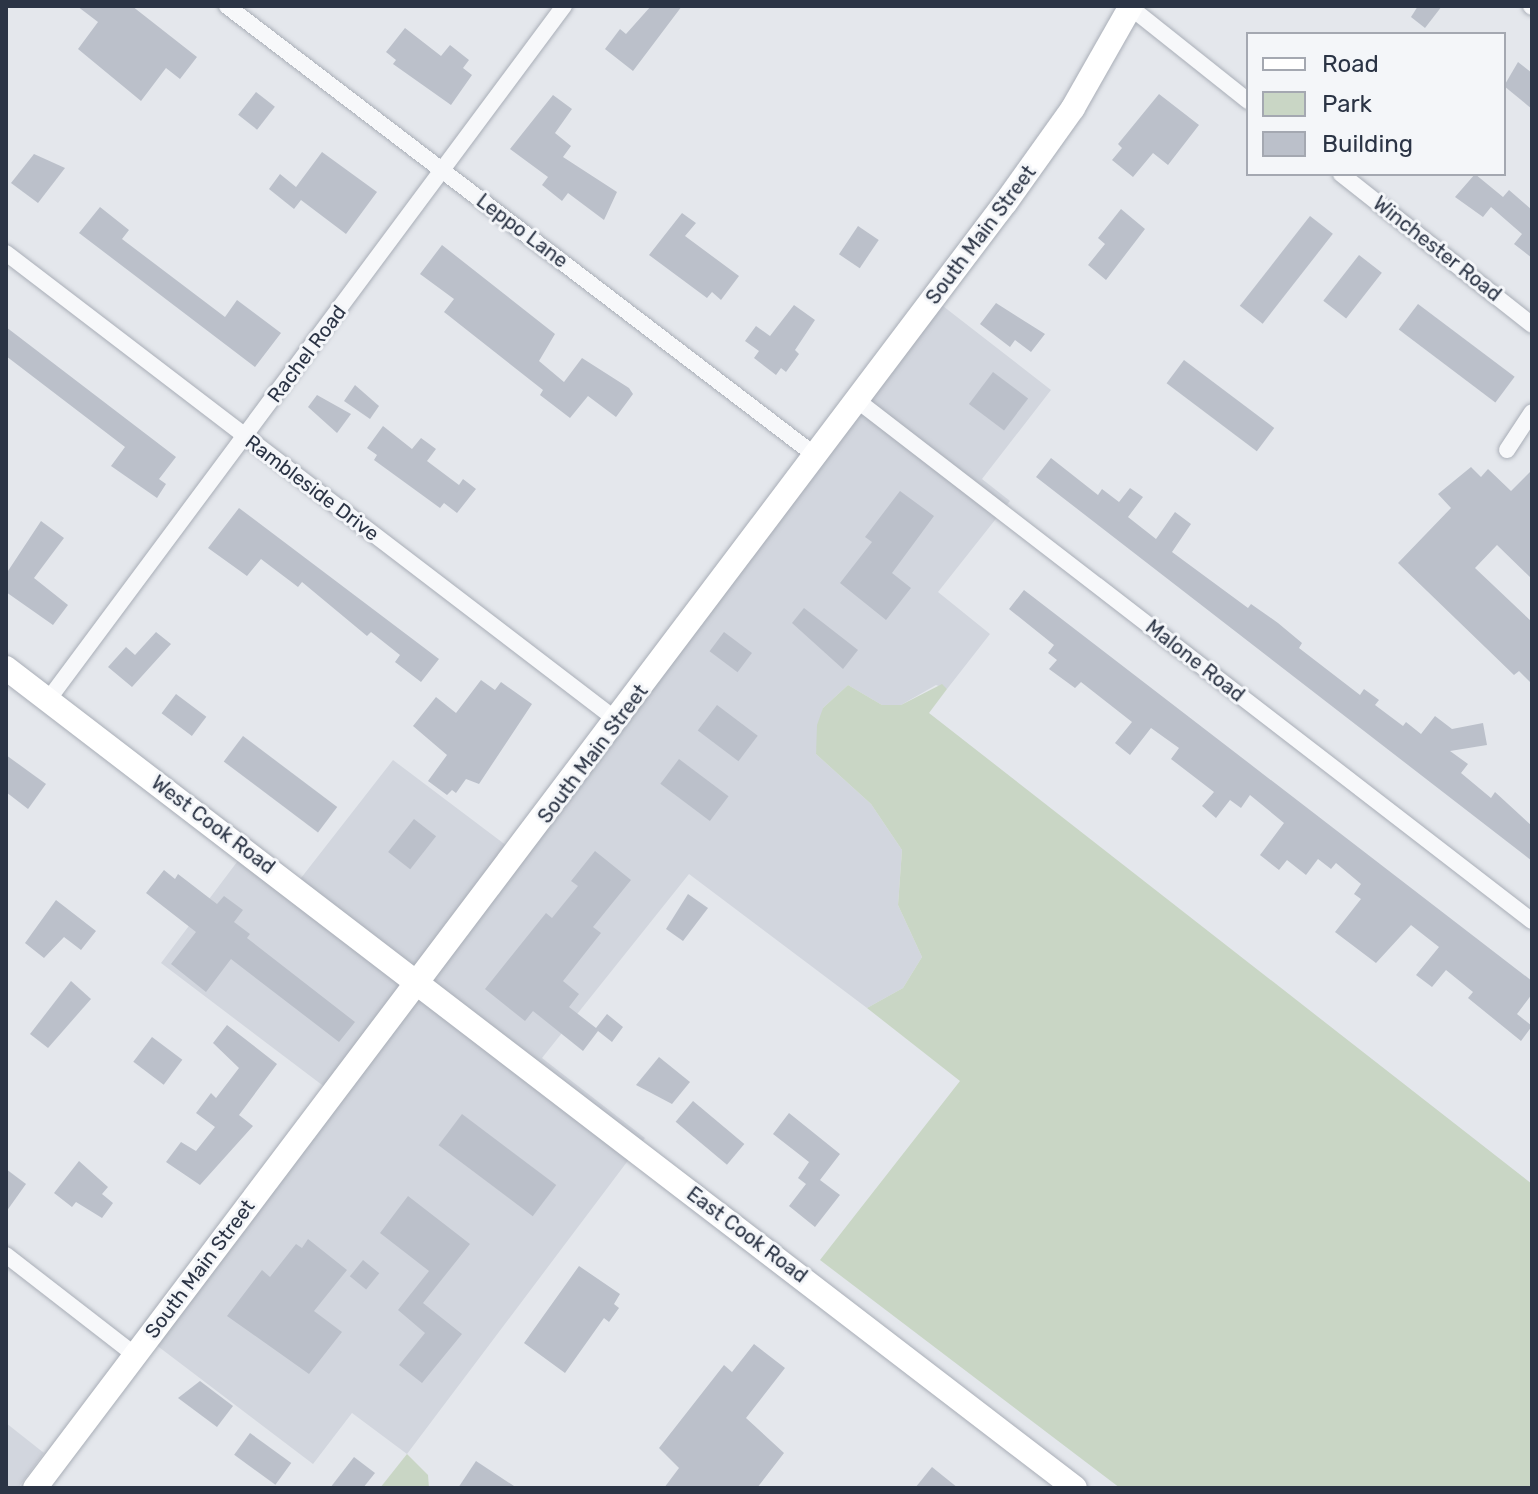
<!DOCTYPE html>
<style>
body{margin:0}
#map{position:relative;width:1538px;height:1494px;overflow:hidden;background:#e4e7ec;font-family:Rubik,sans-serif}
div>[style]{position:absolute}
.built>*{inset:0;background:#d2d6de}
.green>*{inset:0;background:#c9d6c5}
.building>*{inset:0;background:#bbc0ca;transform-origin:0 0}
.roads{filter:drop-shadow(0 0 2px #a9aeb7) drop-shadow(0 0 2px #a9aeb7)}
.street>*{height:16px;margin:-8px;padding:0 8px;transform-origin:8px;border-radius:8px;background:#f7f8fa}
.secondary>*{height:24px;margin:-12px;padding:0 12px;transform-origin:12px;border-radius:12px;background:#fff}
span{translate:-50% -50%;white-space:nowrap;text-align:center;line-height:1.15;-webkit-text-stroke:6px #f4f6f9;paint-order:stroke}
.street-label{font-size:20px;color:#2b3445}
.frame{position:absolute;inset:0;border:8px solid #2b3445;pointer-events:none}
.legend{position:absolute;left:1246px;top:32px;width:260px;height:144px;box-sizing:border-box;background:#f4f6f9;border:2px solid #a4a8b1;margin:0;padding:10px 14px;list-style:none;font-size:24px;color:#2b3445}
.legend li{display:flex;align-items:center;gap:16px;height:40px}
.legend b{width:40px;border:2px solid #a4a8b1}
</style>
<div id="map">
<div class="built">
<div style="clip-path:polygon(930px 296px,1051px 390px,982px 479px,1010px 501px,938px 592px,990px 634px,947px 689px,936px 685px,901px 705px,882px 705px,848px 685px,823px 708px,816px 754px,871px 804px,902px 850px,898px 905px,922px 957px,903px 988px,867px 1008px,689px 874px,542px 1058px,645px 1138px,407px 1454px,352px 1413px,313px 1464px,147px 1338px,334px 1094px,161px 963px,246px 850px,294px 887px,393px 760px,511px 849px)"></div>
<div style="clip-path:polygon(6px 1423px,44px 1453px,18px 1488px,6px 1488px)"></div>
</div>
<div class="green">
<div style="clip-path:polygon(942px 684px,947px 689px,929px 713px,1532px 1184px,1532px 1488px,1120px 1488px,820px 1260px,960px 1081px,867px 1008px,903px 988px,922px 957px,898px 905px,902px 850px,871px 804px,816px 754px,817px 725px,823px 708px,848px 685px,882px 705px,901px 705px)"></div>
<div style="clip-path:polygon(407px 1454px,428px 1475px,429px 1488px,380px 1488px)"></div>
</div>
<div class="building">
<div style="clip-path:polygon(77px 6px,132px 6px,197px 57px,180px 79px,166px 68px,141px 101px,78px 49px,98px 22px)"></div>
<div style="clip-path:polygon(651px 6px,682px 6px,633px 71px,605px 49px,620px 29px,626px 34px)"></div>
<div style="clip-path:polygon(1418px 6px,1442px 6px,1425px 28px,1411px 17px)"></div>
<div style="clip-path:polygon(405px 28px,441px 56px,450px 45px,469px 60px,463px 68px,472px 75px,451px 105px,393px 64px,396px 60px,386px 52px)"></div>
<div style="clip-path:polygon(1518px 62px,1532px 73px,1532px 109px,1504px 86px)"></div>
<div style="left:256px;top:92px;width:24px;height:29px;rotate:38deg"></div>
<div style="clip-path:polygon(1159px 94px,1199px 125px,1168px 165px,1153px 153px,1133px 177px,1112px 160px,1122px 148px,1118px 144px)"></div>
<div style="clip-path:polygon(553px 95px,572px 109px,555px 133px,571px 146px,563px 157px,617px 192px,604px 220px,568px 193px,562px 201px,542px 185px,548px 177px,510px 149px)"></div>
<div style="clip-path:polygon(322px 152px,377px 192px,346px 234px,301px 200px,294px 209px,269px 189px,280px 174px,296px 187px)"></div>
<div style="clip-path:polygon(34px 154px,65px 168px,38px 203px,11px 183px)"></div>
<div style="clip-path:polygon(1475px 174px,1503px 197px,1509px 190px,1532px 210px,1532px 258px,1514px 244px,1522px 234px,1491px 207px,1483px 217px,1455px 197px)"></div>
<div style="clip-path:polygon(100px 207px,129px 230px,122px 239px,225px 317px,237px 300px,281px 333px,255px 367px,79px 233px)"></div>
<div style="clip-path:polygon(1121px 209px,1145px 229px,1106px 280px,1088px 265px,1105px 244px,1098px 238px)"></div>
<div style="clip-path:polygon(682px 213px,696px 223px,685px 236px,739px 276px,721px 300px,712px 292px,707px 298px,649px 255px)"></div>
<div style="left:1310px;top:216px;width:29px;height:114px;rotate:38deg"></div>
<div style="left:858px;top:226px;width:25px;height:34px;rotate:34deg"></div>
<div style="clip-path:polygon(442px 245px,555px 334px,539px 361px,564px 382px,582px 358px,629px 388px,633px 394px,616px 417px,588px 396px,570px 418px,540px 395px,543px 390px,444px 312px,454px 299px,420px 274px)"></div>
<div style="left:1359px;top:255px;width:29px;height:58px;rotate:38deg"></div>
<div style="clip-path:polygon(996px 303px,1045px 334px,1031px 352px,1015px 340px,1010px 347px,980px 324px)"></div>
<div style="left:1418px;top:304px;width:121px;height:32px;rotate:37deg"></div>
<div style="clip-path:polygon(794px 305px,815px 320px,795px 350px,799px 354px,786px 372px,781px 368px,776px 375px,754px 358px,759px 351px,745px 341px,756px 326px,770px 336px)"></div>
<div style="clip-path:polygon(6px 327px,176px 457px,159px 479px,166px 484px,157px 498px,111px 466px,125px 447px,6px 356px)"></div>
<div style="left:1184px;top:360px;width:113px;height:29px;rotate:37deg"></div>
<div style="left:993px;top:372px;width:44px;height:40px;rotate:37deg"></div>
<div style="clip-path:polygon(355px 385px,379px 406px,370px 419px,344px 401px)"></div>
<div style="clip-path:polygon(317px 395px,351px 414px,337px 433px,308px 407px)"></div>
<div style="clip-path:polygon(383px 426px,412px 449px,421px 438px,436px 449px,427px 461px,459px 485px,463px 479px,476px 489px,457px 513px,444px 503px,440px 508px,374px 460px,377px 455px,367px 448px)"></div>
<div style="clip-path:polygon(1051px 458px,1098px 495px,1102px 489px,1119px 502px,1130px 488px,1143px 497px,1128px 517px,1156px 539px,1175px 512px,1191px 524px,1172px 552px,1248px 608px,1251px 604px,1278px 623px,1302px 643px,1299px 648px,1360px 695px,1364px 689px,1379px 700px,1375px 705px,1403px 726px,1406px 722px,1421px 734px,1435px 716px,1452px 729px,1483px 723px,1487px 745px,1450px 751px,1468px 764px,1461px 773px,1491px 798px,1495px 792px,1532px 826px,1532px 861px,1036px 477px)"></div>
<div style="clip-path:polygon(1471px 467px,1481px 477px,1488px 469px,1511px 491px,1532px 470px,1532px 579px,1497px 545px,1475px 568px,1532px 622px,1532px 684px,1519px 671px,1514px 675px,1398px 563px,1451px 508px,1438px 494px)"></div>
<div style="clip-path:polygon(900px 491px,934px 516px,892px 573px,911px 588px,886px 620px,840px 583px,872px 542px,865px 537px)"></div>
<div style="clip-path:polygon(239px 508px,439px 659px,421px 682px,395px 662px,400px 655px,371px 632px,367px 636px,302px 582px,298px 587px,261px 559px,247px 576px,208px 548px)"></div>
<div style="clip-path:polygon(41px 521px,64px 538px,34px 578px,68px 605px,53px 625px,6px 592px,6px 574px)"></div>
<div style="clip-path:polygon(1024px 590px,1532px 981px,1532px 994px,1517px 1014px,1532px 1026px,1521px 1041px,1468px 998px,1473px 992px,1446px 970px,1432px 987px,1416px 975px,1439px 947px,1411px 925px,1376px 963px,1335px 932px,1361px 899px,1354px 894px,1361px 884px,1336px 863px,1331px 869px,1318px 859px,1306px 875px,1287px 860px,1279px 870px,1260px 855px,1284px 823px,1250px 795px,1241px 808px,1230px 800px,1216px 818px,1202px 806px,1214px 792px,1171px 759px,1179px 748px,1151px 728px,1130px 755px,1115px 743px,1132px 722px,1081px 682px,1075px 688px,1049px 669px,1057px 660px,1048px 653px,1054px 645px,1009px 609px)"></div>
<div style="clip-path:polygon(804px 608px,858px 650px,843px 669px,792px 623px)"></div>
<div style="clip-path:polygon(156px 632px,171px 644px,132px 687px,108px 667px,126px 647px,135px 655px)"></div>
<div style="left:724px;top:632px;width:35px;height:24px;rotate:37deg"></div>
<div style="clip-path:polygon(481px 680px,495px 690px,501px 682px,532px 704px,479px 784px,466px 779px,456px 793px,452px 790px,447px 795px,428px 781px,447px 755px,413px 726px,436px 697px,456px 713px)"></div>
<div style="left:176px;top:694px;width:38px;height:24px;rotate:37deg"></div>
<div style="left:717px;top:705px;width:51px;height:32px;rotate:37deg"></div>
<div style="left:243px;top:736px;width:118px;height:32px;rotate:37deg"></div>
<div style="clip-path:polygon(6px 755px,46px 784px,28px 809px,6px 792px)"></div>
<div style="left:679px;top:759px;width:62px;height:31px;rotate:37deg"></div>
<div style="left:414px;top:819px;width:28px;height:42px;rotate:38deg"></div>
<div style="clip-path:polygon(595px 851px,631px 880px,593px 927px,601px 933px,563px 981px,579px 994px,569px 1007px,596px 1028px,607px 1014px,623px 1027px,612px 1042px,598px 1031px,583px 1051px,533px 1011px,525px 1021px,485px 989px,546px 913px,552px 918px,578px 886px,571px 881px)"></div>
<div style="clip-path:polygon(164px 870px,175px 879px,178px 874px,217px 904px,224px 896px,243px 910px,234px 922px,250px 934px,247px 938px,355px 1022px,339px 1042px,231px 959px,206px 992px,171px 964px,196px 932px,146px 893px)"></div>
<div style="clip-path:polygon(688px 894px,708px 908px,683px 941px,666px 929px)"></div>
<div style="clip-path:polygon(56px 900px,96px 931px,81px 950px,64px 937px,44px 958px,25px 943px)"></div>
<div style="clip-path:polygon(71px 981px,91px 999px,48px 1048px,30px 1034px)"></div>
<div style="clip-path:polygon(227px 1025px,277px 1064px,239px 1115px,253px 1126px,200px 1185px,166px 1162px,181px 1142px,196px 1151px,215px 1127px,196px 1113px,211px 1093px,216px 1098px,239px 1068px,213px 1043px)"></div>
<div style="left:152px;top:1037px;width:38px;height:31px;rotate:37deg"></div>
<div style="clip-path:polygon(659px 1057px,690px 1082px,672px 1104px,636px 1085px)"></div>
<div style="left:693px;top:1101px;width:67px;height:27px;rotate:40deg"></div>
<div style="clip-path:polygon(789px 1113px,840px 1154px,820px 1180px,840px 1195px,815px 1227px,789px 1206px,806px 1184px,798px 1178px,809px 1162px,773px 1134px)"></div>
<div style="left:462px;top:1114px;width:118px;height:39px;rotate:37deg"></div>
<div style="clip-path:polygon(79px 1161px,108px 1187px,102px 1194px,113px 1203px,102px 1218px,76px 1202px,72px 1207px,54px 1193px)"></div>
<div style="clip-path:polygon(6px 1169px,26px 1184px,6px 1212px)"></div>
<div style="clip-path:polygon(408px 1196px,470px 1244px,423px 1303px,462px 1334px,422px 1383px,399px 1365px,425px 1333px,398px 1310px,429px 1271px,380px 1233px)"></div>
<div style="clip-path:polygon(308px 1239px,347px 1270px,314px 1311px,342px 1332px,309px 1374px,227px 1316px,262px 1270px,270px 1277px,296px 1244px,302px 1248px)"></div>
<div style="left:363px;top:1260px;width:21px;height:21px;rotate:39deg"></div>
<div style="clip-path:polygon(579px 1266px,620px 1294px,614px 1304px,619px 1308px,609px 1322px,604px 1318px,565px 1373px,524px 1343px)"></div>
<div style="clip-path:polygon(754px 1344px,785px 1368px,746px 1418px,784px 1453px,757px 1488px,664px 1488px,679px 1468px,659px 1448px,724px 1365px,732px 1372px)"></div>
<div style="clip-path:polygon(200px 1381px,233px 1406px,217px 1427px,178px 1398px)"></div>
<div style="left:250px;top:1433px;width:51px;height:27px;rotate:36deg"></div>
<div style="clip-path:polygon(354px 1457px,375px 1473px,363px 1488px,330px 1488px)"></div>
<div style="clip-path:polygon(476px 1461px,517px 1488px,458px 1488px)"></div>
<div style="clip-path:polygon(932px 1467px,958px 1488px,915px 1488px)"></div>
</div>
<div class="roads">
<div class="street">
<div style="left:227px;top:6px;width:741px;rotate:37.38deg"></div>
<div style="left:1531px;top:6px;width:1px;rotate:45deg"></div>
<div style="left:1130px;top:7px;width:151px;rotate:38.5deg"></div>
<div style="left:1341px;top:174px;width:243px;rotate:38.3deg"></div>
<div style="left:6px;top:253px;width:770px;rotate:37.41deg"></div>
<div style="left:858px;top:401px;width:851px;rotate:37.65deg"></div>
<div style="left:1507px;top:450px;width:45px;rotate:-56.7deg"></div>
<div style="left:48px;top:700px;width:865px;rotate:-53.37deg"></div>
<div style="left:6px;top:1255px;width:163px;rotate:37.8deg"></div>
</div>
<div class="secondary">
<div style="left:6px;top:668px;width:1347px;rotate:37.49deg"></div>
<div style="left:35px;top:1488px;width:1611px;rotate:-52.95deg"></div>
<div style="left:1006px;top:202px;width:115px;rotate:-54.5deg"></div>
<div style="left:1073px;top:108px;width:117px;rotate:-60.4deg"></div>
</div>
</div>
<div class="street-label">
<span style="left:522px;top:231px;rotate:37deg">Leppo Lane</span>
<span style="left:981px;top:235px;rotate:-53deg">South Main Street</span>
<span style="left:1437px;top:249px;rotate:38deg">Winchester Road</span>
<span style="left:307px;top:354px;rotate:-53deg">Rachel Road</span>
<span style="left:312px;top:488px;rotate:37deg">Rambleside Drive</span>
<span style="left:1195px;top:661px;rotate:38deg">Malone Road</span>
<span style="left:593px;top:754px;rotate:-53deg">South Main Street</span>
<span style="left:213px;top:825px;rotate:37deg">West Cook Road</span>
<span style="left:747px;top:1235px;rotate:37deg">East Cook Road</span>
<span style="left:200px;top:1269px;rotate:-53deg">South Main Street</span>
</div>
<div class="frame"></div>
<ul class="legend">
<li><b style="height:10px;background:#fff"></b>Road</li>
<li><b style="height:22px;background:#c9d6c5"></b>Park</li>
<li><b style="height:22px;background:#bbc0ca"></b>Building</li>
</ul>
</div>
